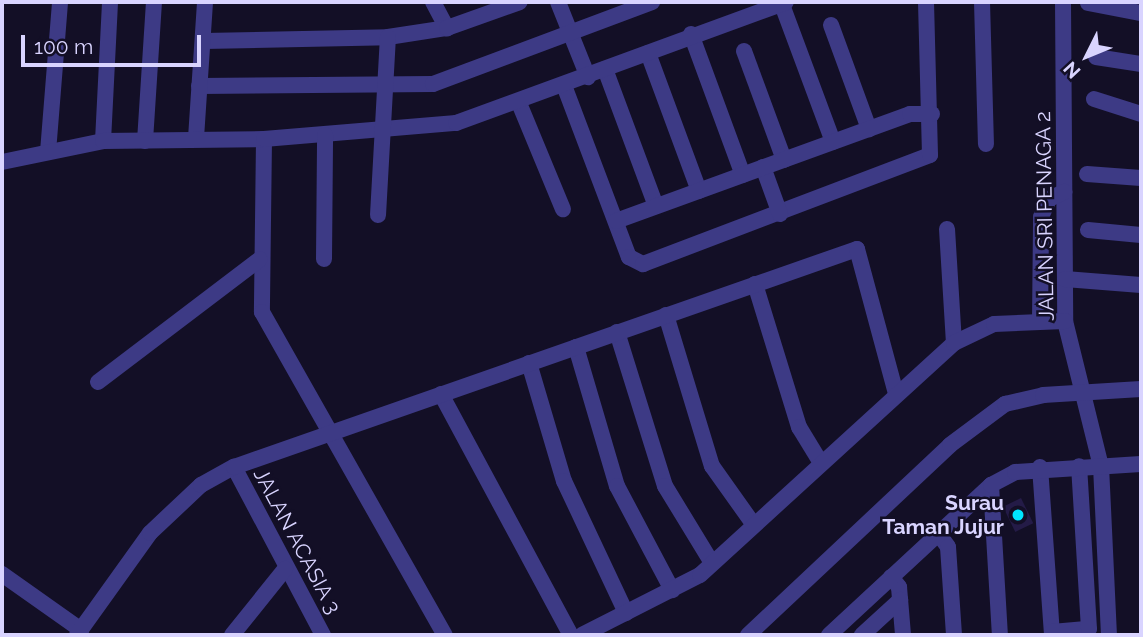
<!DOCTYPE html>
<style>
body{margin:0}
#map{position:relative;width:1143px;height:637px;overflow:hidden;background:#130f26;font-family:Raleway,sans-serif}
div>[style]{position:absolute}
.building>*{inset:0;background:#241b47;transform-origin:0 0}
.minor>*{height:16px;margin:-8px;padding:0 8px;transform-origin:8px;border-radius:8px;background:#3d3a85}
.dots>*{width:19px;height:19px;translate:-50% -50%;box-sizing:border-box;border:4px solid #130f26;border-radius:50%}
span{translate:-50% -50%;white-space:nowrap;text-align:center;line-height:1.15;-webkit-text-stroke:5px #130f26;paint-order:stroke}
.street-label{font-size:21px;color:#d9d4ff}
.poi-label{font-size:21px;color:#d9d4ff;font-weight:700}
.right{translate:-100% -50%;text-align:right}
.frame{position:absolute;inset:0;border:4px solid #d9d4ff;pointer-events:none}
.north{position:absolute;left:1052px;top:21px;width:70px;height:70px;-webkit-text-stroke:5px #130f26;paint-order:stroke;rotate:227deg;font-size:19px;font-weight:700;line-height:28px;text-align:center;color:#d9d4ff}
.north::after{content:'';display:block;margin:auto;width:24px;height:32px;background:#d9d4ff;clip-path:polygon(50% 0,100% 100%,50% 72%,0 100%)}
.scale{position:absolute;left:21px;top:35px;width:180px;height:32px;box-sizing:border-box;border:4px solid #d9d4ff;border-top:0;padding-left:9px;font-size:21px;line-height:24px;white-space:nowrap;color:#d9d4ff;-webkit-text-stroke:5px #130f26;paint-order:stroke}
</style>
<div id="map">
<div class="building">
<div style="left:1021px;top:498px;width:28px;height:20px;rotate:64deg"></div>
</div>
<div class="minor">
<div style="left:433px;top:2px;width:30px;rotate:62deg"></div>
<div style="left:558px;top:2px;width:81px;rotate:68.2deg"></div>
<div style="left:781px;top:2px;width:149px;rotate:69.6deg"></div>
<div style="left:982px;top:2px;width:142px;rotate:88.4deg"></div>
<div style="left:1063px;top:2px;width:319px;rotate:89.6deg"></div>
<div style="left:1065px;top:321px;width:149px;rotate:76.1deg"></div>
<div style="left:1101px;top:466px;width:169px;rotate:87.3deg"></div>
<div style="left:1088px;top:3px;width:54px;rotate:10.7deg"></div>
<div style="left:831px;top:25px;width:111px;rotate:69.9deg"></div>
<div style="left:691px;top:34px;width:150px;rotate:69.8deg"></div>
<div style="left:204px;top:41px;width:184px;rotate:-1.2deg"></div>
<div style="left:388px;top:37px;width:60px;rotate:-8.7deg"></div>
<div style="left:447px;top:28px;width:77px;rotate:-19.6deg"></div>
<div style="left:744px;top:51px;width:116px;rotate:69.8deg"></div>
<div style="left:648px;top:53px;width:147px;rotate:69.7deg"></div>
<div style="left:1096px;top:57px;width:46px;rotate:8.8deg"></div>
<div style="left:605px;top:69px;width:146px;rotate:69.6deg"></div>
<div style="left:199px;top:86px;width:234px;rotate:-0.5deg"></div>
<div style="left:433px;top:84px;width:234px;rotate:-20.5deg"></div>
<div style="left:565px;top:88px;width:181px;rotate:69.3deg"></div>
<div style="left:629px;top:257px;width:16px;rotate:27deg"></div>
<div style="left:643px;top:264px;width:307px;rotate:-20.8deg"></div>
<div style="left:930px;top:155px;width:153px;rotate:-91.5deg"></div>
<div style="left:1094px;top:99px;width:49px;rotate:17.7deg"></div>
<div style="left:519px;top:103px;width:115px;rotate:67.5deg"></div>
<div style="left:196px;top:138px;width:136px;rotate:-86.2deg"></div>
<div style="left:264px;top:139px;width:173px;rotate:90.7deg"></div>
<div style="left:262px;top:312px;width:371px;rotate:60.5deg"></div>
<div style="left:103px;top:141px;width:139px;rotate:-87.1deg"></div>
<div style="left:145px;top:141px;width:139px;rotate:-86.3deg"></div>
<div style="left:48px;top:152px;width:150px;rotate:-85.4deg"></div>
<div style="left:2px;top:162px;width:103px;rotate:-11.7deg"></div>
<div style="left:103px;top:141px;width:161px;rotate:-0.7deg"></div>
<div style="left:264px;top:139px;width:193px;rotate:-4.8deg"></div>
<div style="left:456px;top:123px;width:351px;rotate:-20.1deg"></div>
<div style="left:763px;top:167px;width:50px;rotate:70.1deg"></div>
<div style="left:1087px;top:174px;width:54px;rotate:4.2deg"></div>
<div style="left:378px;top:215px;width:178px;rotate:-86.8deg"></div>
<div style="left:616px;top:221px;width:313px;rotate:-20deg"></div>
<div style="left:910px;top:114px;width:22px"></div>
<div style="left:947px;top:229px;width:114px;rotate:86.5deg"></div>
<div style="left:1088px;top:230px;width:53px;rotate:5.4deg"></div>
<div style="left:324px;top:259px;width:124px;rotate:-89.5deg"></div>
<div style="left:1065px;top:279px;width:76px;rotate:4.5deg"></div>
<div style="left:755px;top:284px;width:150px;rotate:72.9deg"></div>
<div style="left:799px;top:427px;width:42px;rotate:58.6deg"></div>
<div style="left:666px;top:315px;width:158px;rotate:73.1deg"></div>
<div style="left:712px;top:466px;width:72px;rotate:54.6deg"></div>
<div style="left:1040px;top:320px;width:103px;rotate:-89.4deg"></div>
<div style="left:1041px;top:217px;width:20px;rotate:-66deg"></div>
<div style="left:1049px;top:199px;width:17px;rotate:-25deg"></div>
<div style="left:617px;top:332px;width:161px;rotate:72.7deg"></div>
<div style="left:665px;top:486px;width:90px;rotate:58.6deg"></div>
<div style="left:576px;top:347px;width:145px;rotate:73.6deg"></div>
<div style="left:617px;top:486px;width:118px;rotate:62.1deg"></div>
<div style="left:529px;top:363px;width:123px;rotate:73.5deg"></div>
<div style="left:564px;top:481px;width:146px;rotate:64.8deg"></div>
<div style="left:98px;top:382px;width:203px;rotate:-37.2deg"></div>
<div style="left:441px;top:394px;width:274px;rotate:61.7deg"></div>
<div style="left:234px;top:467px;width:190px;rotate:62.1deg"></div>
<div style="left:1040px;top:467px;width:168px;rotate:85.9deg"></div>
<div style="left:991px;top:485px;width:150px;rotate:86.6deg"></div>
<div style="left:938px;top:533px;width:17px;rotate:54deg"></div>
<div style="left:948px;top:547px;width:88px;rotate:86.1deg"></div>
<div style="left:2px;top:574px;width:97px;rotate:35.3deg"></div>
<div style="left:891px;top:577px;width:13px;rotate:51deg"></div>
<div style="left:899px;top:587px;width:48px;rotate:85.2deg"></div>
<div style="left:1052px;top:632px;width:37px;rotate:-5deg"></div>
<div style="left:1089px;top:629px;width:163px;rotate:-93.5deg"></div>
<div style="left:77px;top:635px;width:125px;rotate:-54.4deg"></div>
<div style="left:150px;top:533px;width:70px;rotate:-43.3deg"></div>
<div style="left:201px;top:485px;width:38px;rotate:-29deg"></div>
<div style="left:234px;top:467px;width:660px;rotate:-19.29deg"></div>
<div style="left:857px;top:249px;width:150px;rotate:74.9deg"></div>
<div style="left:232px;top:635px;width:85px;rotate:-51.2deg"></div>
<div style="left:582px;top:635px;width:132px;rotate:-27deg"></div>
<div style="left:700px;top:575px;width:344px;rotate:-42.4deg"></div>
<div style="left:954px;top:343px;width:44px;rotate:-25.4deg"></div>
<div style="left:994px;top:324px;width:71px;rotate:-2.4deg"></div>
<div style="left:748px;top:635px;width:277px;rotate:-43.2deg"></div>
<div style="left:950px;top:445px;width:69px;rotate:-36.7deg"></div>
<div style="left:1005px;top:404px;width:39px;rotate:-13deg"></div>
<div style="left:1043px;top:395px;width:98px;rotate:-3.5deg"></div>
<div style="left:829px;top:635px;width:221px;rotate:-42.8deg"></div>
<div style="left:991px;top:485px;width:27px;rotate:-28deg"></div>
<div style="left:1015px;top:472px;width:126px;rotate:-3.6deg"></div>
<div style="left:862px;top:635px;width:52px;rotate:-42.6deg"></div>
</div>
<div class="dots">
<div style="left:1018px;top:515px;background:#00e5ff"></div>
</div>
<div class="street-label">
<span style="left:1045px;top:216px;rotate:-91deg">JALAN SRI PENAGA 2</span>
<span style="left:297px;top:541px;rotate:62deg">JALAN ACASIA 3</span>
</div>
<div class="poi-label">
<span class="right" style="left:1004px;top:515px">Surau<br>Taman Jujur</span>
</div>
<div class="frame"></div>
<div class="north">N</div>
<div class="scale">100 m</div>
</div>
